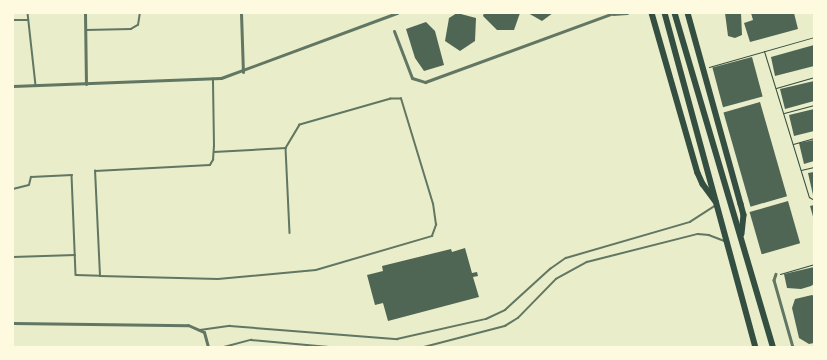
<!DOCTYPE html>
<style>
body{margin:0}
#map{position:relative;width:827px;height:360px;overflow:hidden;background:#e9edc9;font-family:"Libre Baskerville",serif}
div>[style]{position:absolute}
.building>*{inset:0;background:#4f6655;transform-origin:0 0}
.path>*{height:1px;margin:-0.5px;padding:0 0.5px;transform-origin:0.5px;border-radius:0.5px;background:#344e41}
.service>*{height:1.5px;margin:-0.75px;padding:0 0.75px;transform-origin:0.75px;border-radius:0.75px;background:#617663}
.pedestrian>*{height:2.5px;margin:-1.25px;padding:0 1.25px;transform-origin:1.25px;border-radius:1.25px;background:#617663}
.minor>*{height:3px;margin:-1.5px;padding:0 1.5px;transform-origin:1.5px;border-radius:1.5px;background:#617663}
.trunk>*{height:5.5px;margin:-2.75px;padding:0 2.75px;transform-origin:2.75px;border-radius:2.75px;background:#344e41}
span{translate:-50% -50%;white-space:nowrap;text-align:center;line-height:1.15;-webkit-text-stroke:4px #fefae0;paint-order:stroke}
.frame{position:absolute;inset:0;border:14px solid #fefae0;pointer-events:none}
</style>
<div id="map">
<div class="building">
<div style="clip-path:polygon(457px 13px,476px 18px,475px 41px,460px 51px,445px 41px,449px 18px)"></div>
<div style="clip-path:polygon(484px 13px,520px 13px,514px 30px,497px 30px,483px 16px)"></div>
<div style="clip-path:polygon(528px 13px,553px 13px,542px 21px)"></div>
<div style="clip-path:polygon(725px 13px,741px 13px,742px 35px,735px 38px,728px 36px)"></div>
<div style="clip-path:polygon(751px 13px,794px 13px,798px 29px,750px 42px,744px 23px,753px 20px)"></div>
<div style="clip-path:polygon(426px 22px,435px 31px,444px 65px,424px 71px,415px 58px,406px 29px)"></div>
<div style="clip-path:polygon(814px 45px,814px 66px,775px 76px,771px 57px)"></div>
<div style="left:752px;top:57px;width:41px;height:41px;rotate:75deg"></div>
<div style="clip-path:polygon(814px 81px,814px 101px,785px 109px,780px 89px)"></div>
<div style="left:760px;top:102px;width:98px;height:38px;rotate:74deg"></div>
<div style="clip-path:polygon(814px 109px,814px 131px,794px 136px,789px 115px)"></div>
<div style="clip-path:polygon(814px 140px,814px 161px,804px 164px,799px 143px)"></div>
<div style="clip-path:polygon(814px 172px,814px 195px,813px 195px,808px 173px)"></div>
<div style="left:788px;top:201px;width:44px;height:40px;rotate:74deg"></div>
<div style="clip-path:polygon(814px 205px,814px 220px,810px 206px)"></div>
<div style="clip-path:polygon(465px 248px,472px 273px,477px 272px,478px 276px,473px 277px,479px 297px,388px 321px,383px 303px,375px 305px,367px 275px,383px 271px,382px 266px,451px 249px,452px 252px)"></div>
<div style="clip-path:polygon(814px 267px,814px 284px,811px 286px,801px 289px,787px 288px,784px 274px)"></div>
<div style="clip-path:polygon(812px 295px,814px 296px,814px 343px,809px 344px,799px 338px,792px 308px,795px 299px)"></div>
</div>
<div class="path">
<div style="left:764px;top:51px;width:153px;rotate:72.9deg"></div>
<div style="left:809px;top:197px;width:6px;rotate:31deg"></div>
<div style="left:709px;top:67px;width:109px;rotate:-15.9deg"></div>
<div style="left:776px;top:88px;width:40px;rotate:-16deg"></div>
<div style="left:784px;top:113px;width:31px;rotate:-15deg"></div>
<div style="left:793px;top:144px;width:22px;rotate:-16deg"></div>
<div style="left:801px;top:170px;width:13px;rotate:-13deg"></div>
<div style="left:780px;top:274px;width:35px;rotate:-16deg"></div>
</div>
<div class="service">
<div style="left:28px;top:13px;width:72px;rotate:83.7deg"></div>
<div style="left:13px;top:20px;width:15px"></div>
<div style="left:86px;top:30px;width:45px;rotate:-1.3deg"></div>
<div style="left:131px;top:29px;width:8px;rotate:-30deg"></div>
<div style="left:138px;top:25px;width:12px;rotate:-81deg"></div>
<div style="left:214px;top:152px;width:72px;rotate:-3.2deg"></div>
<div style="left:13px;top:189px;width:16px;rotate:-14deg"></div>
<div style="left:29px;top:185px;width:8px;rotate:-76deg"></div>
<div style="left:31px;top:177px;width:41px;rotate:-2.8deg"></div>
<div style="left:72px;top:175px;width:100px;rotate:87.7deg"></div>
<div style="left:76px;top:275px;width:24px;rotate:2deg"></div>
<div style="left:100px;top:276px;width:105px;rotate:-92.7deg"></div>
<div style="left:95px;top:171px;width:115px;rotate:-3deg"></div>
<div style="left:210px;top:165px;width:6px;rotate:-59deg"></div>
<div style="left:213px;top:160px;width:14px;rotate:-86deg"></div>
<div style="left:214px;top:146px;width:67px;rotate:-90.9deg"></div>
<div style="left:13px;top:257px;width:62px;rotate:-1.8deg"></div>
<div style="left:100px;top:276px;width:118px;rotate:1.5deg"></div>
<div style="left:218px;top:279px;width:98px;rotate:-5.2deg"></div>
<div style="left:316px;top:270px;width:121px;rotate:-16.3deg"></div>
<div style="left:432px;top:236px;width:12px;rotate:-70deg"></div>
<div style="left:436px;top:225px;width:21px;rotate:-98deg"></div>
<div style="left:433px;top:204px;width:110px;rotate:-106.9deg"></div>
<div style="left:401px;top:99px;width:10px;rotate:180deg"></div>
<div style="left:391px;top:99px;width:95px;rotate:164.1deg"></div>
<div style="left:300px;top:125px;width:27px;rotate:121deg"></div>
<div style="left:286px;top:148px;width:85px;rotate:87.3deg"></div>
<div style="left:200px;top:330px;width:30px;rotate:-8deg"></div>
<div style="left:230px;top:326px;width:168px;rotate:4.5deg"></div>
<div style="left:397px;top:339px;width:91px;rotate:-12.7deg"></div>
<div style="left:486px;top:319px;width:21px;rotate:-25deg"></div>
<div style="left:505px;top:310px;width:61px;rotate:-42.3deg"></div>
<div style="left:550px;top:269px;width:19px;rotate:-35deg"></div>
<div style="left:566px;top:258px;width:129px;rotate:-16.2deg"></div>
<div style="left:690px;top:222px;width:30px;rotate:-33deg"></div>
<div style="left:224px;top:347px;width:28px;rotate:-15deg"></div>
<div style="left:251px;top:340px;width:78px;rotate:5.1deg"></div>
<div style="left:424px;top:347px;width:84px;rotate:-14.5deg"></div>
<div style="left:505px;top:326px;width:15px;rotate:-32deg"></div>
<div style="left:518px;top:318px;width:54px;rotate:-45.7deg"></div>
<div style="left:556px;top:279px;width:35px;rotate:-29deg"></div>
<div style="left:587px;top:262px;width:114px;rotate:-14.2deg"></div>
<div style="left:698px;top:234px;width:11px;rotate:5deg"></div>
<div style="left:709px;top:235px;width:17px;rotate:21deg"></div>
</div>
<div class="pedestrian">
<div style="left:776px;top:274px;width:6px;rotate:108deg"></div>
<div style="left:774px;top:280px;width:70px;rotate:74.2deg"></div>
</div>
<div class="minor">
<div style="left:85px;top:13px;width:71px;rotate:89.2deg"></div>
<div style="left:241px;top:13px;width:59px;rotate:88.1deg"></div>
<div style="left:613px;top:14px;width:14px;rotate:-4deg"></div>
<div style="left:394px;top:31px;width:50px;rotate:69deg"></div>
<div style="left:412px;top:78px;width:14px;rotate:17deg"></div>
<div style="left:425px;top:82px;width:201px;rotate:-20.1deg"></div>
<div style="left:13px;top:86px;width:208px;rotate:-2.2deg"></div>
<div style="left:221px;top:78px;width:188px;rotate:-20.3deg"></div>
<div style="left:13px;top:323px;width:175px;rotate:0.7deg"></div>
<div style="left:188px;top:325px;width:17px;rotate:24deg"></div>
<div style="left:204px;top:332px;width:16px;rotate:75deg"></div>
</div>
<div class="trunk">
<div style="left:652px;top:13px;width:166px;rotate:74deg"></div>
<div style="left:698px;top:173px;width:12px;rotate:66deg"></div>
<div style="left:703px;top:184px;width:22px;rotate:54deg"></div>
<div style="left:665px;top:13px;width:346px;rotate:74.8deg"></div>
<div style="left:675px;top:13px;width:348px;rotate:73.6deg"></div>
<div style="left:688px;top:13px;width:198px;rotate:74.5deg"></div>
<div style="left:741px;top:204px;width:11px;rotate:75deg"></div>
<div style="left:744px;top:215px;width:19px;rotate:96deg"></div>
</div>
<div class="frame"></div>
</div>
